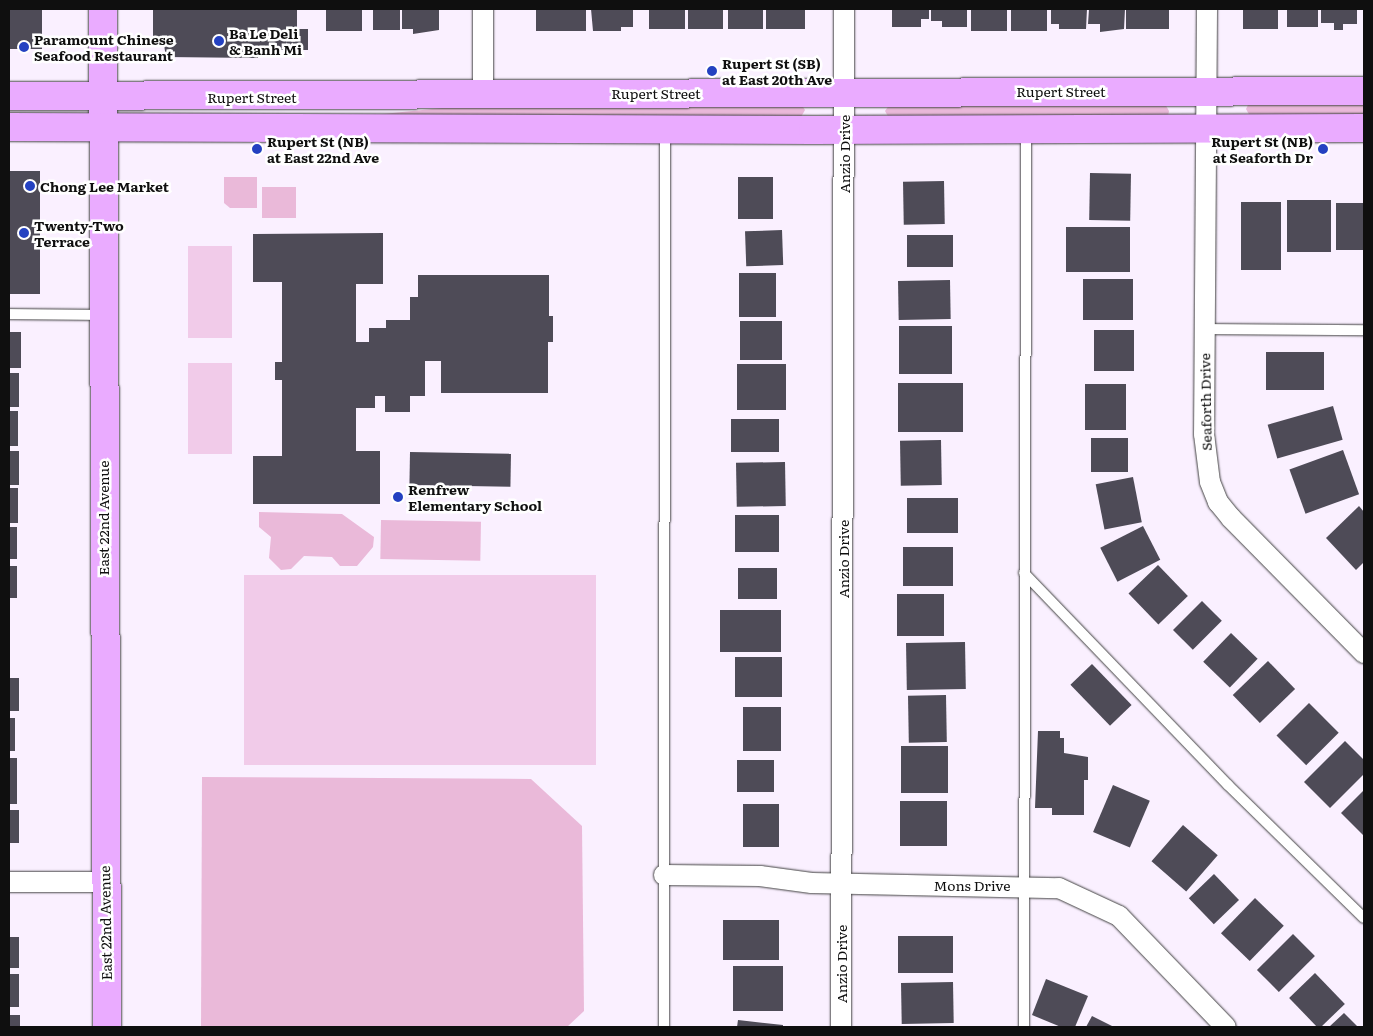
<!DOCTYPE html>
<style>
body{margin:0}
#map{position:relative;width:1373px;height:1036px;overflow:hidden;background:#faf0ff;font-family:Literata,serif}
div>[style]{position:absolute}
.green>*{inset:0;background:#eab9d9;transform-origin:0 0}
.pitch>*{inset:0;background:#f1cbe9;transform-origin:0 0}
.building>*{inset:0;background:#4e4b57;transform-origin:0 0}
.roads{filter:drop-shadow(0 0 1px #424242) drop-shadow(0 0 1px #424242)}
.lane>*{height:10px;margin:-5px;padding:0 5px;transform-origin:5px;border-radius:5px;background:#fff}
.street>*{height:20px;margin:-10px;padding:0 10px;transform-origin:10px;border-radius:10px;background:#fff}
.secondary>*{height:28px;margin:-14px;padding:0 14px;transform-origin:14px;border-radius:14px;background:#eaabff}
.dots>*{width:14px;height:14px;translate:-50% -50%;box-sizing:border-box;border:2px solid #fff;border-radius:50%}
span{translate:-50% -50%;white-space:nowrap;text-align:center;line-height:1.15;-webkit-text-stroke:5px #fff;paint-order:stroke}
.poi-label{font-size:14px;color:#0f0f0f;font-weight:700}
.left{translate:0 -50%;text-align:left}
.right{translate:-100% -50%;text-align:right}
.street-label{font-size:14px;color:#0f0f0f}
.frame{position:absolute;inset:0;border:10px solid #0f0f0f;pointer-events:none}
</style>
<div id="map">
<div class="green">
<div style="clip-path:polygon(1364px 102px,1364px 118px,1250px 116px,1246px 109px,1248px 105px)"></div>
<div style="clip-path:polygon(801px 104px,805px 110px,801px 117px,353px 117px,452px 107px)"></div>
<div style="clip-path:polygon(890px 104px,1165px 104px,1169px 111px,1168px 116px,889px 118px,885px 111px)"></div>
<div style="clip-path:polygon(224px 177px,257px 177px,257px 208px,230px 208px,224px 203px)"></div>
<div style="left:262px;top:187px;width:34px;height:31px"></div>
<div style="clip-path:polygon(259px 512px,342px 514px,374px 537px,373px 547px,357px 566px,340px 566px,332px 557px,304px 556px,291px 569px,281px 570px,269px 558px,271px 537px,259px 527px)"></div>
<div style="left:381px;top:520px;width:100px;height:39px;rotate:1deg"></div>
<div style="clip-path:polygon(202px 777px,531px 779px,582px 826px,584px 1011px,567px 1027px,201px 1027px)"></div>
</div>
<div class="pitch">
<div style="left:188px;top:246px;width:44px;height:92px"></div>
<div style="left:188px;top:363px;width:44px;height:91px"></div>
<div style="left:244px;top:575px;width:352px;height:190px"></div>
</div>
<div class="building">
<div style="left:9px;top:9px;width:33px;height:40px"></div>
<div style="clip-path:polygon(153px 9px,297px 9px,297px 29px,308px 29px,308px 50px,258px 50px,258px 58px,166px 57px,163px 39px,153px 39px)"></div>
<div style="left:326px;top:9px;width:36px;height:22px"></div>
<div style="left:373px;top:9px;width:27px;height:21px"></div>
<div style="clip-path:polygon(402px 9px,439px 9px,439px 30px,413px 34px,413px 29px,402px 29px)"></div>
<div style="left:536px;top:9px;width:50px;height:22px"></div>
<div style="clip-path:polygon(591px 9px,633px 9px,633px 27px,621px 27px,621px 31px,593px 31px)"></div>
<div style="left:649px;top:9px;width:36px;height:20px"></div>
<div style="left:688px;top:9px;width:35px;height:20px"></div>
<div style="left:728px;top:9px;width:35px;height:20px"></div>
<div style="left:766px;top:9px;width:39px;height:20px"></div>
<div style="clip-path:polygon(892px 9px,929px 9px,929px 19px,921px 19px,921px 27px,892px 27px)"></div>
<div style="clip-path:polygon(931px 9px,967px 9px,967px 27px,942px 27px,942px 21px,931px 21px)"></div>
<div style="left:971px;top:9px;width:36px;height:22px"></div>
<div style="left:1011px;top:9px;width:36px;height:22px"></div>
<div style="clip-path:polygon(1051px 9px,1087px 9px,1086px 29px,1059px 29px,1059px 24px,1051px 24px)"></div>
<div style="clip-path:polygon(1089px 9px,1125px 9px,1124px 29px,1100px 32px,1100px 24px,1088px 24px)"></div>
<div style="left:1126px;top:9px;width:43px;height:20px"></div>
<div style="left:1243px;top:9px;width:35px;height:20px"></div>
<div style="left:1287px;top:9px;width:31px;height:18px"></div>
<div style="clip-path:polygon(1321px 9px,1357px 9px,1357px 24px,1343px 24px,1343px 30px,1334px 30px,1334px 23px,1321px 23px)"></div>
<div style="left:9px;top:171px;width:31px;height:123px"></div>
<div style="left:1090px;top:173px;width:41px;height:47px;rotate:1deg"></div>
<div style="left:773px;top:177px;width:42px;height:35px;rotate:90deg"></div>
<div style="left:944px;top:181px;width:43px;height:41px;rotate:89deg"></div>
<div style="left:1287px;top:200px;width:44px;height:52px"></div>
<div style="left:1241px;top:202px;width:40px;height:68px"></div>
<div style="left:1336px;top:203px;width:28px;height:47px"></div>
<div style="left:1130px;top:227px;width:45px;height:64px;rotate:90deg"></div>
<div style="left:782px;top:230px;width:35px;height:37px;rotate:88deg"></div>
<div style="clip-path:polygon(383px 233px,383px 284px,356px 284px,356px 342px,369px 342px,369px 328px,386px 328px,386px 320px,410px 320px,410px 297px,418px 297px,418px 275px,549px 275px,549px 316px,553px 316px,553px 342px,548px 342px,548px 393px,441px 393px,441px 361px,425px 361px,425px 396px,410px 396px,410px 412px,385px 412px,385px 396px,375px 396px,375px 408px,356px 408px,356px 451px,380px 451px,380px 504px,253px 504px,253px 456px,282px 456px,282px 380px,275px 380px,275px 362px,282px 362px,282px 282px,253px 282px,253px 234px)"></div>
<div style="left:907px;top:235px;width:46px;height:32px"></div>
<div style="left:739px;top:273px;width:37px;height:44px"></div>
<div style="left:1083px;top:279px;width:50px;height:41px"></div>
<div style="left:950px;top:280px;width:39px;height:52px;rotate:89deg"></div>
<div style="left:740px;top:321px;width:42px;height:39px"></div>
<div style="left:899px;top:326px;width:53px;height:48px"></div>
<div style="left:1094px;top:330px;width:40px;height:41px"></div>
<div style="left:9px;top:332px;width:12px;height:36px"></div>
<div style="left:1266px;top:352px;width:58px;height:38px"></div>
<div style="left:737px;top:364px;width:49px;height:46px"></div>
<div style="left:9px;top:373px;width:10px;height:34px"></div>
<div style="left:963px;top:383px;width:49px;height:65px;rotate:90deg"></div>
<div style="left:1126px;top:384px;width:46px;height:41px;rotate:90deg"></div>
<div style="left:1333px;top:406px;width:35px;height:68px;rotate:74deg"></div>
<div style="left:9px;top:411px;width:9px;height:35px"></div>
<div style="left:779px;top:419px;width:33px;height:48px;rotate:90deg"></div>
<div style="left:1091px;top:438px;width:37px;height:34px"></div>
<div style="left:941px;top:440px;width:45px;height:41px;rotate:89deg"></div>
<div style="left:1343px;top:450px;width:47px;height:57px;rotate:70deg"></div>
<div style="left:9px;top:451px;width:10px;height:34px"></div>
<div style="left:410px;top:452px;width:101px;height:33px;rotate:1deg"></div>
<div style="left:785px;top:462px;width:44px;height:49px;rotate:89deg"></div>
<div style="left:1133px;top:477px;width:46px;height:38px;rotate:79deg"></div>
<div style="left:9px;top:488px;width:9px;height:35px"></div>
<div style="left:958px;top:498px;width:35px;height:51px;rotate:90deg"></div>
<div style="clip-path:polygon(1359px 506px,1364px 512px,1364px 562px,1356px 570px,1326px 538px)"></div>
<div style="left:735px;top:515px;width:44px;height:37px"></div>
<div style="left:1143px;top:526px;width:38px;height:48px;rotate:63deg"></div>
<div style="left:9px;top:527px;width:8px;height:32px"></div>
<div style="left:903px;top:547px;width:50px;height:39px"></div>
<div style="left:1158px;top:565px;width:43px;height:41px;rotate:46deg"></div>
<div style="left:9px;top:566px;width:8px;height:32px"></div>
<div style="left:777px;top:568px;width:31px;height:39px;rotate:90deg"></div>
<div style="left:944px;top:594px;width:42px;height:47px;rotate:90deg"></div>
<div style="left:1202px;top:601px;width:28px;height:41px;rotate:45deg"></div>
<div style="left:720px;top:610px;width:61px;height:42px"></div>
<div style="left:1231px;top:633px;width:37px;height:40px;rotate:44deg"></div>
<div style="left:965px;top:642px;width:47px;height:59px;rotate:89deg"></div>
<div style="left:782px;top:657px;width:40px;height:47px;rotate:90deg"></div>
<div style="left:1268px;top:661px;width:39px;height:49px;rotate:46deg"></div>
<div style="left:1092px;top:664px;width:57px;height:30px;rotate:46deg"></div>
<div style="left:9px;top:678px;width:10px;height:33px"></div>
<div style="left:946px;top:695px;width:47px;height:38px;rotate:89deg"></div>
<div style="left:1309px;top:703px;width:42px;height:46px;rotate:45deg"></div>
<div style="left:743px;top:707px;width:38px;height:44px"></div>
<div style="left:9px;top:718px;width:6px;height:33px"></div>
<div style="clip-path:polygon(1038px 731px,1060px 731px,1060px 738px,1064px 738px,1064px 753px,1088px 757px,1088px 780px,1084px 780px,1084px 815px,1052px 815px,1052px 808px,1035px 808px)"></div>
<div style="clip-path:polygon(1345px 741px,1364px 760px,1364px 774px,1330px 808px,1304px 782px)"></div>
<div style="left:948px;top:746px;width:47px;height:47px;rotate:90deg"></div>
<div style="left:9px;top:758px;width:8px;height:46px"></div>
<div style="left:774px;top:760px;width:32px;height:37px;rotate:90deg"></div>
<div style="left:1113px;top:785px;width:40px;height:51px;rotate:23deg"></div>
<div style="clip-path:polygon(1364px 790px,1364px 836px,1341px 813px)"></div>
<div style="left:900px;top:801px;width:47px;height:45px"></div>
<div style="left:743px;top:804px;width:36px;height:43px"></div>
<div style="left:9px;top:810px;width:10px;height:33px"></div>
<div style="left:1183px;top:825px;width:46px;height:48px;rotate:41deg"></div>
<div style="left:1214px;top:874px;width:36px;height:35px;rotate:46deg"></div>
<div style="left:1255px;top:898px;width:40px;height:49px;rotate:44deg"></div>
<div style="left:723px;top:920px;width:56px;height:40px"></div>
<div style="left:1293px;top:934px;width:31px;height:51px;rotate:45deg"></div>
<div style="left:953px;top:936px;width:37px;height:55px;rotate:90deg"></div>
<div style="left:9px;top:937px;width:10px;height:31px"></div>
<div style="left:783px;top:966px;width:45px;height:50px;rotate:90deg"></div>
<div style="left:1315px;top:973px;width:43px;height:36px;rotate:46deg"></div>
<div style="left:9px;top:974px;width:10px;height:33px"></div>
<div style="clip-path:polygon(1046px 979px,1088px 996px,1075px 1027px,1061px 1027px,1032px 1015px)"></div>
<div style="left:953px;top:982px;width:41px;height:52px;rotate:89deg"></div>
<div style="clip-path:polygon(1344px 1013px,1358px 1027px,1329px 1027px)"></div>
<div style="left:9px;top:1015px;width:11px;height:12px"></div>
<div style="clip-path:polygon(1092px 1016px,1114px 1027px,1086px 1027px)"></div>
<div style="clip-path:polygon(738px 1020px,783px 1025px,783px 1027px,737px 1027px)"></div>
</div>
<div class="roads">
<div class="lane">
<div style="left:9px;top:314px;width:93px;rotate:0.6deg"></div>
<div style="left:1204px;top:329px;width:160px;rotate:0.4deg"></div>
<div style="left:1024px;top:573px;width:294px;rotate:46.1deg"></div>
<div style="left:1228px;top:785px;width:190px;rotate:44.4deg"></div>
<div style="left:664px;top:1027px;width:896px;rotate:-89.94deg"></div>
<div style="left:1024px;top:1027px;width:896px;rotate:-89.87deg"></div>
</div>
<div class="street">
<div style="left:483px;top:9px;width:84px;rotate:90deg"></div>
<div style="left:1207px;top:9px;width:425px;rotate:90.4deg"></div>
<div style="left:1204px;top:434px;width:48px;rotate:82.9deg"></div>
<div style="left:1210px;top:482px;width:22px;rotate:68deg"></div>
<div style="left:1218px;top:502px;width:21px;rotate:51deg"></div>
<div style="left:1231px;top:518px;width:190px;rotate:45.4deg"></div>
<div style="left:664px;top:875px;width:96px;rotate:0.6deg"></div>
<div style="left:760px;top:876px;width:52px;rotate:7.7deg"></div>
<div style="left:812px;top:883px;width:247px;rotate:1.2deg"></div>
<div style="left:1059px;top:888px;width:66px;rotate:25deg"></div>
<div style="left:1119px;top:916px;width:154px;rotate:46.1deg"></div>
<div style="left:9px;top:882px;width:96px"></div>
<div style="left:841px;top:1027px;width:1018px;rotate:-89.83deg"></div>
</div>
<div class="secondary">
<div style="left:103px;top:9px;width:1018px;rotate:89.77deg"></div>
<div style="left:9px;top:96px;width:1355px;rotate:-0.21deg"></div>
<div style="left:9px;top:127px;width:804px;rotate:0.21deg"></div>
<div style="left:813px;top:130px;width:551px;rotate:-0.21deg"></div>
</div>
</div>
<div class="dots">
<div style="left:219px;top:41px;background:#2441c1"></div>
<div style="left:24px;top:47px;background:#2441c1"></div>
<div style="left:712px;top:71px;background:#2441c1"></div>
<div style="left:257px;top:149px;background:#2441c1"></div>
<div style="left:1323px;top:149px;background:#2441c1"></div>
<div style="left:30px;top:186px;background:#2441c1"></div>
<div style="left:24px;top:233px;background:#2441c1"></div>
<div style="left:398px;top:497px;background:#2441c1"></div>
</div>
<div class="poi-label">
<span class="left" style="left:229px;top:41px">Ba Le Deli<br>&amp; Banh Mi</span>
<span class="left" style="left:34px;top:47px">Paramount Chinese<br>Seafood Restaurant</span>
<span class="left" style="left:722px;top:71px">Rupert St (SB)<br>at East 20th Ave</span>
<span class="left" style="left:267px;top:149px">Rupert St (NB)<br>at East 22nd Ave</span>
<span class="right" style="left:1313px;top:149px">Rupert St (NB)<br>at Seaforth Dr</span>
<span class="left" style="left:40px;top:186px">Chong Lee Market</span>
<span class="left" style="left:34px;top:233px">Twenty-Two<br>Terrace</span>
<span class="left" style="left:408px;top:497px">Renfrew<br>Elementary School</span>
</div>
<div class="street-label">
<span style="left:1061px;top:91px">Rupert Street</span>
<span style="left:656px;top:93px">Rupert Street</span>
<span style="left:252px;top:97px">Rupert Street</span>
<span style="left:844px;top:154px;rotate:-90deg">Anzio Drive</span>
<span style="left:1205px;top:402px;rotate:-91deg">Seaforth Drive</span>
<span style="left:103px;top:518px;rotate:-90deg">East 22nd Avenue</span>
<span style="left:843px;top:559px;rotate:-90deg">Anzio Drive</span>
<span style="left:972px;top:885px">Mons Drive</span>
<span style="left:105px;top:923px;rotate:-91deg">East 22nd Avenue</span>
<span style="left:841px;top:964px;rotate:-90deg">Anzio Drive</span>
</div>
<div class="frame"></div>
</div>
